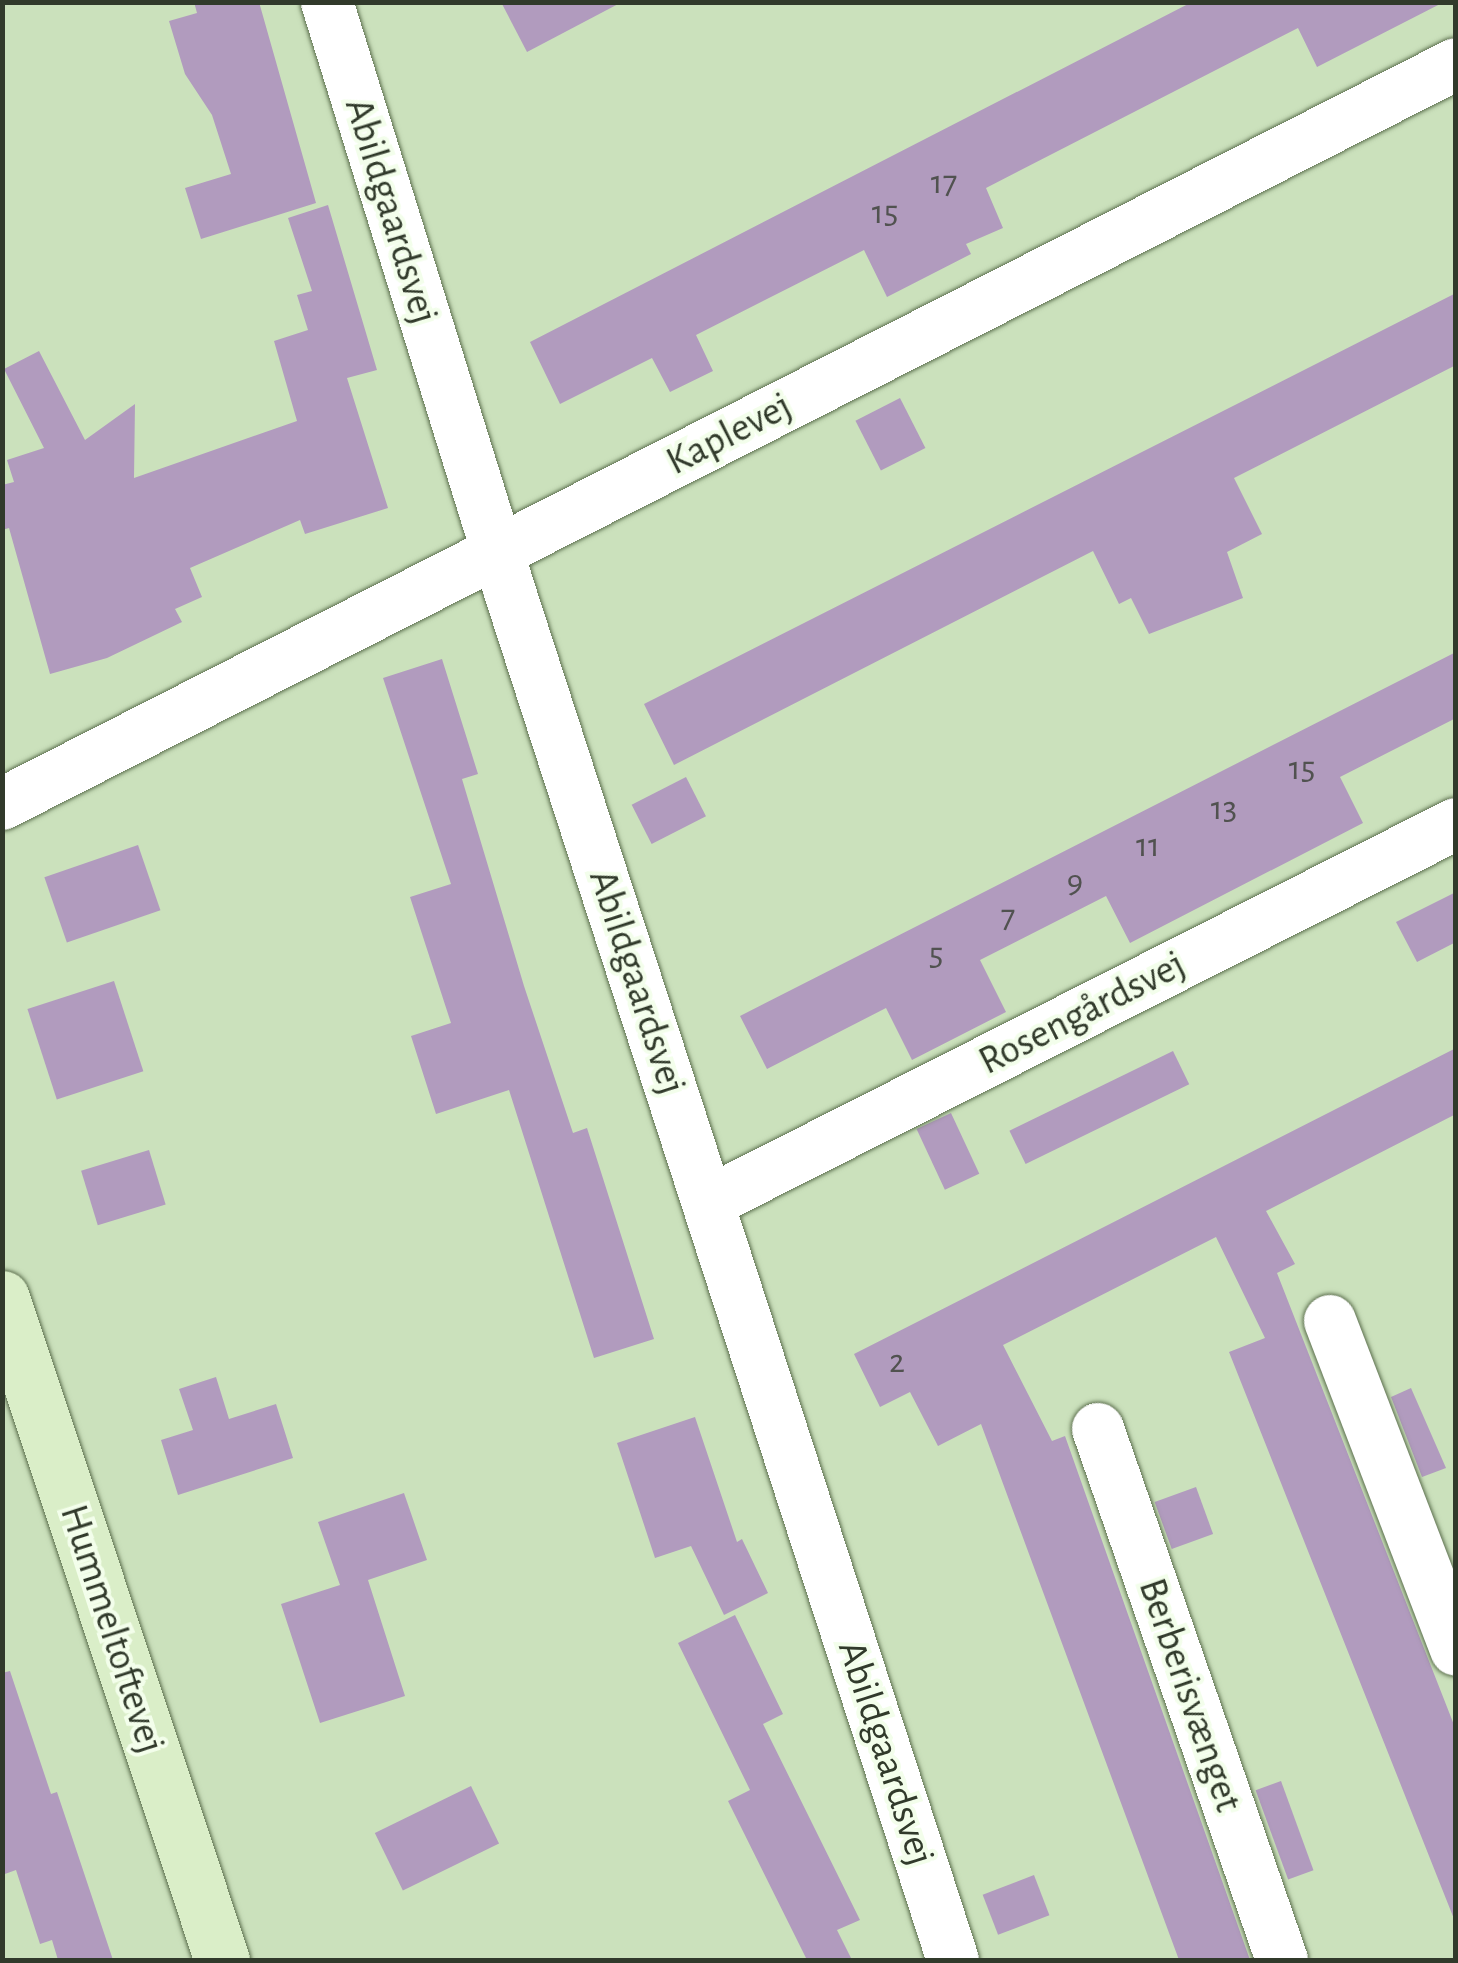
<!DOCTYPE html>
<meta charset="utf-8">
<style>
body{margin:0}
#map{position:relative;width:1458px;height:1963px;overflow:hidden;background:#cbe1bc;font-family:"Alegreya Sans",sans-serif}
div>[style]{position:absolute}
.building>*{inset:0;background:#b19bbe;transform-origin:0 0}
.roads{filter:drop-shadow(0 0 2px #5c6f4e) drop-shadow(0 0 2px #5c6f4e)}
.street>*{height:52px;margin:-26px;padding:0 26px;transform-origin:26px;border-radius:26px;background:#fff}
.secondary>*{height:55px;margin:-27.5px;padding:0 27.5px;transform-origin:27.5px;border-radius:27.5px;background:#daeec8}
span{translate:-50% -50%;white-space:nowrap;text-align:center;line-height:1.15;-webkit-text-stroke:8px #f3feeb;paint-order:stroke}
.number-label{font-size:35px;color:#515250}
.number-label span{-webkit-text-stroke-width:0}
.street-label{font-size:40px;color:#313a2b}
.frame{position:absolute;inset:0;border:5px solid #313a2b;pointer-events:none}
</style>
<div id="map">
<div class="building">
<div style="clip-path:polygon(194px 2px,259px 2px,316px 203px,201px 239px,185px 188px,231px 174px,212px 115px,185px 74px,169px 21px,197px 13px)"></div>
<div style="clip-path:polygon(501px 2px,622px 2px,527px 52px)"></div>
<div style="clip-path:polygon(1192px 2px,1444px 2px,1317px 67px,1298px 28px,986px 188px,1003px 228px,966px 244px,971px 254px,887px 297px,864px 250px,696px 335px,713px 371px,670px 392px,652px 358px,560px 404px,530px 342px)"></div>
<div style="clip-path:polygon(328px 205px,377px 370px,347px 378px,388px 508px,305px 534px,300px 520px,190px 568px,202px 597px,175px 609px,182px 622px,107px 658px,50px 674px,9px 528px,2px 530px,2px 485px,14px 482px,7px 460px,44px 448px,4px 369px,39px 351px,85px 440px,135px 404px,134px 478px,297px 421px,274px 341px,308px 330px,297px 295px,312px 291px,288px 218px)"></div>
<div style="clip-path:polygon(1456px 293px,1456px 365px,1234px 478px,1262px 534px,1227px 552px,1243px 598px,1149px 634px,1131px 598px,1119px 604px,1093px 551px,674px 765px,644px 704px)"></div>
<div style="left:900px;top:398px;width:56px;height:50px;rotate:63deg"></div>
<div style="clip-path:polygon(1456px 652px,1456px 718px,1340px 777px,1363px 823px,1130px 943px,1106px 896px,980px 960px,1006px 1012px,912px 1060px,886px 1008px,767px 1069px,740px 1016px)"></div>
<div style="clip-path:polygon(442px 659px,478px 774px,462px 779px,524px 986px,573px 1133px,587px 1128px,654px 1339px,594px 1358px,509px 1090px,436px 1114px,411px 1036px,451px 1023px,410px 897px,451px 884px,383px 678px)"></div>
<div style="left:686px;top:777px;width:44px;height:61px;rotate:63deg"></div>
<div style="left:138px;top:845px;width:69px;height:99px;rotate:71deg"></div>
<div style="clip-path:polygon(1456px 892px,1456px 942px,1417px 962px,1396px 922px)"></div>
<div style="left:114px;top:981px;width:95px;height:91px;rotate:72deg"></div>
<div style="clip-path:polygon(1456px 1048px,1456px 1114px,1266px 1211px,1295px 1264px,1277px 1273px,1456px 1730px,1456px 1924px,1229px 1352px,1265px 1338px,1216px 1237px,1003px 1345px,1052px 1441px,1065px 1436px,1250px 1960px,1179px 1960px,981px 1424px,938px 1446px,910px 1392px,880px 1407px,854px 1354px)"></div>
<div style="left:1173px;top:1051px;width:37px;height:182px;rotate:64deg"></div>
<div style="left:951px;top:1113px;width:67px;height:38px;rotate:65deg"></div>
<div style="left:149px;top:1150px;width:57px;height:71px;rotate:73deg"></div>
<div style="clip-path:polygon(216px 1377px,229px 1419px,276px 1404px,293px 1458px,178px 1495px,161px 1440px,193px 1430px,179px 1389px)"></div>
<div style="clip-path:polygon(1411px 1388px,1446px 1468px,1422px 1477px,1391px 1397px)"></div>
<div style="clip-path:polygon(695px 1417px,737px 1542px,742px 1539px,768px 1593px,724px 1615px,691px 1546px,655px 1558px,617px 1443px)"></div>
<div style="left:1196px;top:1487px;width:50px;height:44px;rotate:70deg"></div>
<div style="clip-path:polygon(404px 1493px,427px 1560px,368px 1580px,405px 1696px,320px 1723px,281px 1604px,340px 1585px,318px 1522px)"></div>
<div style="clip-path:polygon(735px 1615px,783px 1714px,763px 1724px,860px 1920px,837px 1930px,852px 1960px,807px 1960px,728px 1801px,750px 1790px,678px 1643px)"></div>
<div style="clip-path:polygon(10px 1671px,51px 1794px,57px 1792px,113px 1960px,58px 1960px,52px 1940px,40px 1944px,16px 1870px,2px 1875px,2px 1673px)"></div>
<div style="left:1281px;top:1781px;width:95px;height:27px;rotate:70deg"></div>
<div style="left:471px;top:1786px;width:64px;height:107px;rotate:64deg"></div>
<div style="left:1034px;top:1875px;width:43px;height:55px;rotate:69deg"></div>
</div>
<div class="roads">
<div class="street">
<div style="left:327px;top:2px;width:618px;rotate:72.77deg"></div>
<div style="left:510px;top:592px;width:1438px;rotate:72.06deg"></div>
<div style="left:2px;top:804px;width:1631px;rotate:-26.97deg"></div>
<div style="left:709px;top:1202px;width:837px;rotate:-26.84deg"></div>
<div style="left:1330px;top:1321px;width:352px;rotate:69deg"></div>
<div style="left:1098px;top:1429px;width:562px;rotate:70.89deg"></div>
</div>
<div class="secondary">
<div style="left:2px;top:1298px;width:698px;rotate:71.62deg"></div>
</div>
</div>
<div class="number-label">
<span style="left:944px;top:183px">17</span>
<span style="left:885px;top:213px">15</span>
<span style="left:1302px;top:769px">15</span>
<span style="left:1224px;top:809px">13</span>
<span style="left:1148px;top:846px">11</span>
<span style="left:1075px;top:882px">9</span>
<span style="left:1008px;top:917px">7</span>
<span style="left:936px;top:955px">5</span>
<span style="left:897px;top:1362px">2</span>
</div>
<div class="street-label">
<span style="left:391px;top:211px;rotate:73deg">Abildgaardsvej</span>
<span style="left:729px;top:434px;rotate:-27deg">Kaplevej</span>
<span style="left:637px;top:982px;rotate:72deg">Abildgaardsvej</span>
<span style="left:1082px;top:1013px;rotate:-27deg">Rosengårdsvej</span>
<span style="left:112px;top:1629px;rotate:72deg">Hummeltoftevej</span>
<span style="left:1190px;top:1695px;rotate:71deg">Berberisvænget</span>
<span style="left:886px;top:1753px;rotate:72deg">Abildgaardsvej</span>
</div>
<div class="frame"></div>
</div>
